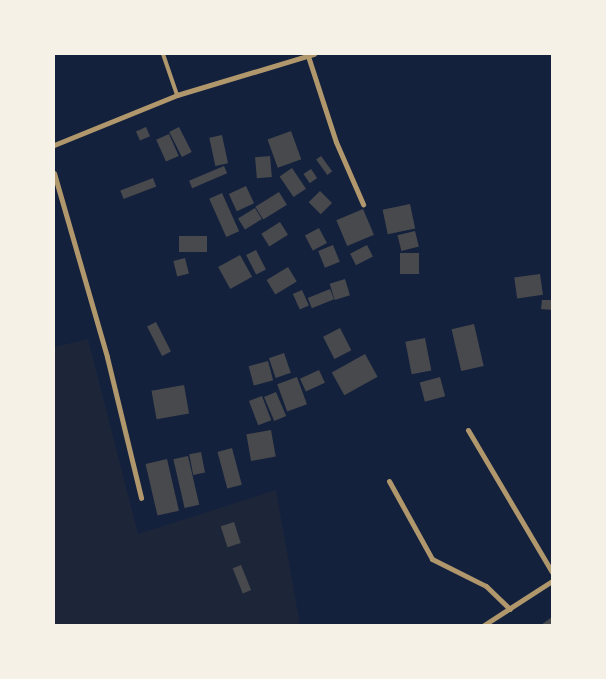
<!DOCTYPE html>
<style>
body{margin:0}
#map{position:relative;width:606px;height:679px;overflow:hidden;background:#14213d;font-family:Karla,sans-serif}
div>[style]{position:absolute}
.green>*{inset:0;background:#1d2539}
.building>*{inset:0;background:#48494c;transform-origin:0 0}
.service>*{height:4px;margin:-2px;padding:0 2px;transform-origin:2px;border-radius:2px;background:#b1986c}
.minor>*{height:5px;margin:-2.5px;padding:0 2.5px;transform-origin:2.5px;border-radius:2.5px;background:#b1986c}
span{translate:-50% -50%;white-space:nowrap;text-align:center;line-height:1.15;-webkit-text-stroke:4px #f6f1e7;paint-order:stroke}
.frame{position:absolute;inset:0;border:55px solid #f6f1e7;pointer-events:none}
</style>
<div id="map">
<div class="green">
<div style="clip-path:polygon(88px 339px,138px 534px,276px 490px,300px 625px,54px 625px,54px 347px)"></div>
</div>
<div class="building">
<div style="left:146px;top:127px;width:10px;height:11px;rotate:66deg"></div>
<div style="left:179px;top:127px;width:28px;height:11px;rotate:63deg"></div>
<div style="left:291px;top:131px;width:30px;height:25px;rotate:70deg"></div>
<div style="left:169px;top:134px;width:24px;height:14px;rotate:66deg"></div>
<div style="left:222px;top:135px;width:29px;height:13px;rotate:78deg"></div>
<div style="left:270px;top:156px;width:21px;height:15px;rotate:85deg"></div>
<div style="left:321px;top:156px;width:19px;height:6px;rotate:54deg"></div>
<div style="left:224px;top:166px;width:8px;height:38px;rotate:67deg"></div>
<div style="left:292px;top:168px;width:25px;height:15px;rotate:56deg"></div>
<div style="left:311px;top:169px;width:11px;height:9px;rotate:56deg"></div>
<div style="left:153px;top:178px;width:9px;height:35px;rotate:69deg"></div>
<div style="left:246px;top:186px;width:19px;height:19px;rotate:65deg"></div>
<div style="left:320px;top:191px;width:17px;height:16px;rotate:45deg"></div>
<div style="left:279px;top:192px;width:15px;height:28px;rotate:58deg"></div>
<div style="left:222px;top:193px;width:42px;height:14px;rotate:66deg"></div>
<div style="left:410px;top:204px;width:25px;height:28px;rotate:78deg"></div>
<div style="left:255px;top:208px;width:13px;height:20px;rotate:58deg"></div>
<div style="left:363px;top:209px;width:28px;height:29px;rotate:67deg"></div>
<div style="left:280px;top:222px;width:15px;height:22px;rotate:58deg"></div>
<div style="left:319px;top:228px;width:17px;height:16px;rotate:62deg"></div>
<div style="left:415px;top:231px;width:16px;height:18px;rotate:76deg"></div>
<div style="left:179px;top:236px;width:28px;height:16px"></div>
<div style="left:333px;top:245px;width:18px;height:16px;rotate:68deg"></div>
<div style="left:367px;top:245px;width:13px;height:19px;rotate:63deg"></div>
<div style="left:256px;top:250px;width:22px;height:11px;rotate:63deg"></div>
<div style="left:400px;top:253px;width:19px;height:21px"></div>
<div style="left:240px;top:255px;width:25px;height:25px;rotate:61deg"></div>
<div style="left:185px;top:258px;width:16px;height:12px;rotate:76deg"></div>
<div style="left:288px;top:267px;width:17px;height:25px;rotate:59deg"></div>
<div style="left:540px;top:274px;width:21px;height:26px;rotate:82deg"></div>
<div style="left:345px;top:279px;width:17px;height:16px;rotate:73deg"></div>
<div style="left:330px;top:289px;width:11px;height:24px;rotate:68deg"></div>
<div style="left:302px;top:290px;width:17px;height:10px;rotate:66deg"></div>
<div style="clip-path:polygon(542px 300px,552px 300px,552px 310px,541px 309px)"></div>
<div style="left:156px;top:322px;width:33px;height:10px;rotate:63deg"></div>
<div style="left:474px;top:324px;width:43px;height:23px;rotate:77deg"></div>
<div style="left:340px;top:328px;width:25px;height:19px;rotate:63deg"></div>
<div style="left:425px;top:338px;width:33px;height:20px;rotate:79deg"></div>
<div style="left:284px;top:353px;width:21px;height:16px;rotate:71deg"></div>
<div style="left:365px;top:354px;width:26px;height:38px;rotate:61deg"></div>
<div style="left:268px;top:361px;width:20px;height:20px;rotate:75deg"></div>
<div style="left:319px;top:370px;width:14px;height:21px;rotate:65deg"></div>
<div style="left:297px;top:377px;width:29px;height:21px;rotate:70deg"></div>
<div style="left:440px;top:377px;width:20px;height:21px;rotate:75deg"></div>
<div style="left:184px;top:385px;width:29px;height:33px;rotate:80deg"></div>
<div style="left:276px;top:392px;width:26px;height:13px;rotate:67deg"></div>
<div style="left:262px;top:396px;width:26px;height:14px;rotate:69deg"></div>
<div style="left:271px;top:430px;width:27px;height:25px;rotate:80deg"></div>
<div style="left:232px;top:448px;width:38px;height:15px;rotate:75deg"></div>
<div style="left:201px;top:452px;width:21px;height:12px;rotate:79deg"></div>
<div style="left:188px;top:456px;width:50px;height:15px;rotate:77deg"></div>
<div style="left:167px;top:459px;width:53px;height:22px;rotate:77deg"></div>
<div style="left:234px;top:522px;width:22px;height:14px;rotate:72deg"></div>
<div style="left:241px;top:565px;width:27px;height:9px;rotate:68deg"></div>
<div style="clip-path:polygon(552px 617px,552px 625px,541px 625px)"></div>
</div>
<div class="service">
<div style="left:163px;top:54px;width:43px;rotate:71.1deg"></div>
</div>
<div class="minor">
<div style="left:308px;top:56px;width:90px;rotate:72deg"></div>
<div style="left:336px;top:142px;width:68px;rotate:66.5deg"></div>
<div style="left:54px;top:145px;width:133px;rotate:-22.1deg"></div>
<div style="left:177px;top:95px;width:143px;rotate:-16.7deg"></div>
<div style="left:54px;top:173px;width:191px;rotate:73.9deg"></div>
<div style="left:107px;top:357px;width:145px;rotate:76.4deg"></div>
<div style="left:468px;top:430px;width:165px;rotate:59.4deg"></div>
<div style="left:389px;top:481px;width:89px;rotate:61.1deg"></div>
<div style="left:432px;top:559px;width:60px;rotate:26.6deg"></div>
<div style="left:486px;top:586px;width:33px;rotate:44deg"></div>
<div style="left:484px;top:625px;width:81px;rotate:-32.9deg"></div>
</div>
<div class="frame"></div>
</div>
